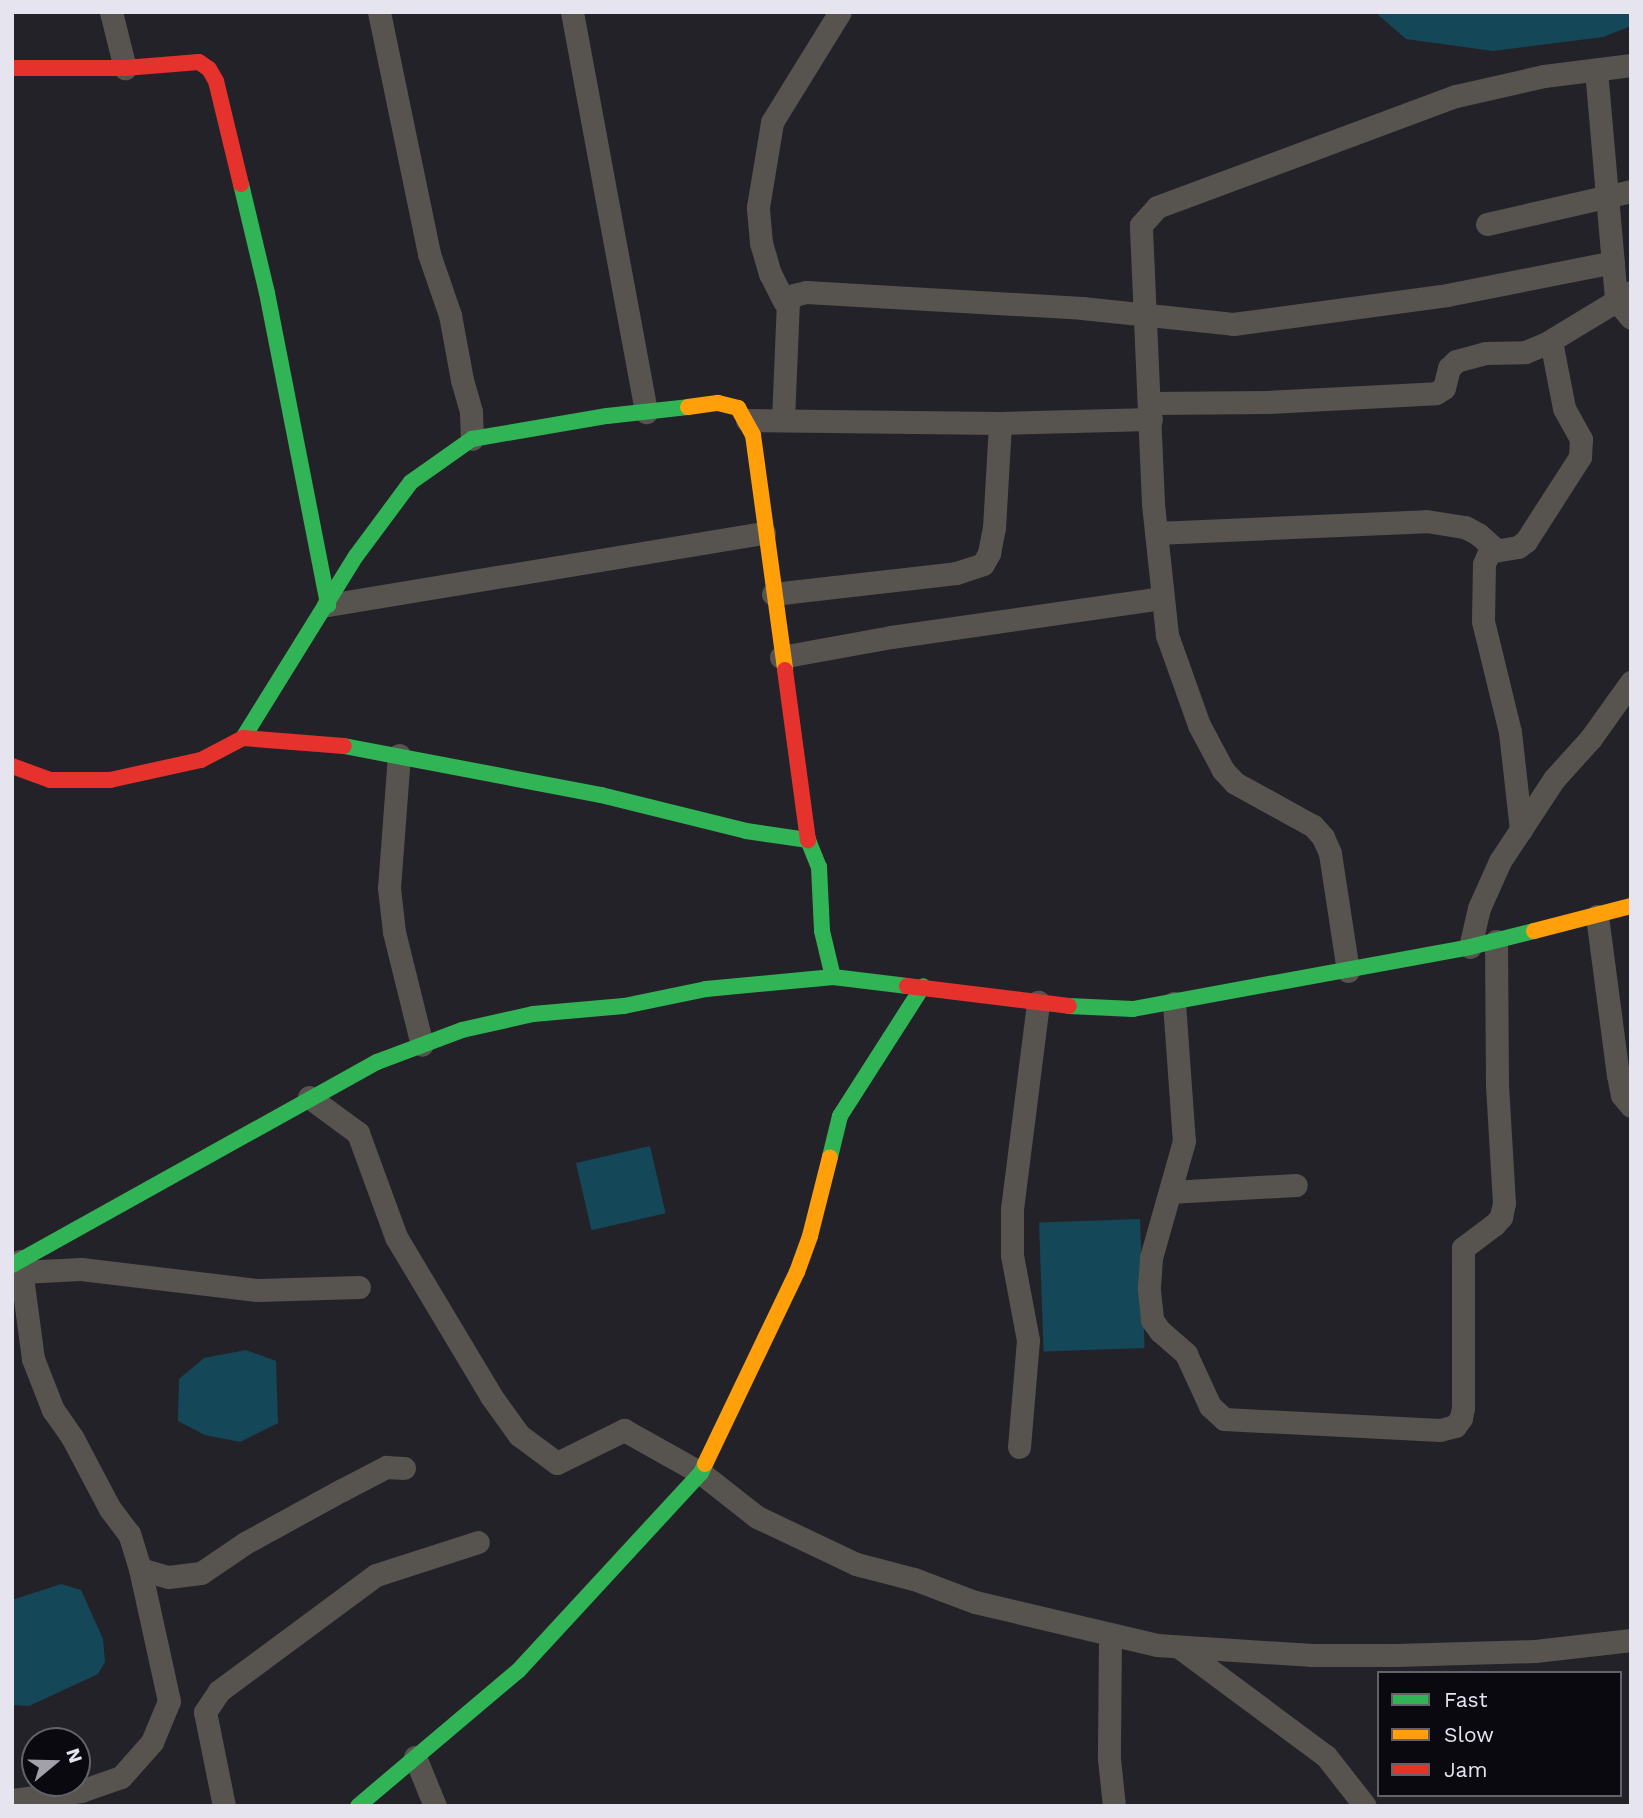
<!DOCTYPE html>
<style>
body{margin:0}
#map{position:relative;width:1643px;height:1818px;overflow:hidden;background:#232228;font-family:"Work Sans",sans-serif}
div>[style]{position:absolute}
.water>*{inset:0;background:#144858;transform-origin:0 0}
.street>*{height:23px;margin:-11.5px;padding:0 11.5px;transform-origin:11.5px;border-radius:11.5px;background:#57534e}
.fast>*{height:16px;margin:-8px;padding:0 8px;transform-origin:8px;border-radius:8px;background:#30b455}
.slow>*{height:16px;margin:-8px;padding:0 8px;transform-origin:8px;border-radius:8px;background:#ff9f0a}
.jam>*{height:16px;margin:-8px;padding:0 8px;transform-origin:8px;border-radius:8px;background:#e5322d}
span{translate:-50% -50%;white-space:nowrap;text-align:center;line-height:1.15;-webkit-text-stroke:7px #0b0910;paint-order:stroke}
.frame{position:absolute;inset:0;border:14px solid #e6e4ee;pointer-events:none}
.legend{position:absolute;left:1377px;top:1671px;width:245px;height:126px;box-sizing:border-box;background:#0b0910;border:2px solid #636169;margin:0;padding:9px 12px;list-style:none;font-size:21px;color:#e6e4ee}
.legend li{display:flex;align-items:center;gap:14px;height:35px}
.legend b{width:35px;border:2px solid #636169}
.north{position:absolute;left:21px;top:1727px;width:70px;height:70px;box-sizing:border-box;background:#0b0910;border:2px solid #636169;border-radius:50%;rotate:71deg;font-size:19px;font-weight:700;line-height:28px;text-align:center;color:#e6e4ee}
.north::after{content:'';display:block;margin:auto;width:24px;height:32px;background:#a2a0a9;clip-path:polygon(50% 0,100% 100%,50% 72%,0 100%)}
</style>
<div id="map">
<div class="water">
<div style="clip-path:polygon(1375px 12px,1631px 12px,1631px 26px,1603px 37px,1493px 51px,1406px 39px)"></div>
<div style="left:650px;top:1146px;width:69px;height:76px;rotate:77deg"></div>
<div style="left:1140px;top:1219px;width:129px;height:101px;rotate:88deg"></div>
<div style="clip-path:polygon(246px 1350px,276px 1361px,278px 1423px,240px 1442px,205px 1435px,178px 1421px,179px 1379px,204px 1358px)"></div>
<div style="clip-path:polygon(61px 1584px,81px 1590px,103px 1639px,105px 1662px,98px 1674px,29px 1706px,12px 1705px,12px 1600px)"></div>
</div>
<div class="street">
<div style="left:111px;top:12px;width:58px;rotate:76deg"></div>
<div style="left:379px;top:12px;width:247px;rotate:78.3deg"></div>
<div style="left:429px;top:254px;width:65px;rotate:71deg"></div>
<div style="left:450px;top:315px;width:66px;rotate:79.5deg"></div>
<div style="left:462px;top:380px;width:33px;rotate:74deg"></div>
<div style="left:471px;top:412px;width:27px;rotate:88deg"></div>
<div style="left:572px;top:12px;width:407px;rotate:79.5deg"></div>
<div style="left:1596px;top:70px;width:231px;rotate:85deg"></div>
<div style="left:1616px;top:300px;width:23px;rotate:50deg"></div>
<div style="left:1487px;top:224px;width:148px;rotate:-12.9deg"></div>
<div style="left:788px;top:302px;width:4px;rotate:-166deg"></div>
<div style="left:784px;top:301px;width:30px;rotate:-117deg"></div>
<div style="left:770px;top:274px;width:32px;rotate:-106deg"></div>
<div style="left:761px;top:243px;width:36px;rotate:-95deg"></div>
<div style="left:758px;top:207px;width:86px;rotate:-80.6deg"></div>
<div style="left:772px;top:122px;width:129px;rotate:-58.3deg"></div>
<div style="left:1151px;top:403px;width:116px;rotate:-0.5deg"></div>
<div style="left:1267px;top:402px;width:169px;rotate:-3deg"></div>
<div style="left:1436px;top:393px;width:9px;rotate:-32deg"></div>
<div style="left:1444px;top:388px;width:21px;rotate:-76deg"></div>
<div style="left:1449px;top:368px;width:10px;rotate:-45deg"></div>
<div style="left:1456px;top:361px;width:31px;rotate:-15deg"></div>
<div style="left:1486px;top:353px;width:39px;rotate:-1deg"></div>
<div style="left:1525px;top:352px;width:22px;rotate:-22deg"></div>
<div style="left:1545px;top:344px;width:100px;rotate:-31.2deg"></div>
<div style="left:747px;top:420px;width:253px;rotate:0.7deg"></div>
<div style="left:1000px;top:423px;width:151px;rotate:-1.5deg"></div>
<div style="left:783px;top:420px;width:118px;rotate:-87.6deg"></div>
<div style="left:788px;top:302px;width:9px;rotate:-49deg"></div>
<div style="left:794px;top:295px;width:12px;rotate:-14deg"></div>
<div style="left:806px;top:292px;width:276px;rotate:3.3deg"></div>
<div style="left:1082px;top:308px;width:152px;rotate:6deg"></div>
<div style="left:1233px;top:324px;width:216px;rotate:-7.7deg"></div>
<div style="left:1447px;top:295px;width:169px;rotate:-11.2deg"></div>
<div style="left:1156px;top:533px;width:270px;rotate:-2.5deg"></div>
<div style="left:1426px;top:521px;width:39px;rotate:9deg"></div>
<div style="left:1465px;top:527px;width:15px;rotate:28deg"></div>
<div style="left:1478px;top:534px;width:23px;rotate:41deg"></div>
<div style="left:773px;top:594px;width:184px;rotate:-6.5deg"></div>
<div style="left:956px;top:573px;width:28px;rotate:-18deg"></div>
<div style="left:983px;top:564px;width:13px;rotate:-61deg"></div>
<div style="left:989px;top:553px;width:25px;rotate:-79deg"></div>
<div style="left:994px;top:528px;width:105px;rotate:-86.7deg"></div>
<div style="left:328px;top:605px;width:442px;rotate:-9.4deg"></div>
<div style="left:781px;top:657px;width:112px;rotate:-10.3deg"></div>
<div style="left:891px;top:637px;width:273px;rotate:-8.2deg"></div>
<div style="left:399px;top:755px;width:133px;rotate:94.3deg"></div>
<div style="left:389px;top:888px;width:44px;rotate:83.5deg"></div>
<div style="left:394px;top:932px;width:116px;rotate:76.1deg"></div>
<div style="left:1521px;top:830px;width:99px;rotate:-96.4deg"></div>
<div style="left:1510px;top:732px;width:114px;rotate:-103.7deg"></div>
<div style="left:1483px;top:621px;width:57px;rotate:-89deg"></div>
<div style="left:1484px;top:564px;width:13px;rotate:-67deg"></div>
<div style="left:1489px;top:552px;width:29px;rotate:-10deg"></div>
<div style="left:1518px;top:547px;width:10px;rotate:-37deg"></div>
<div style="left:1526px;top:541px;width:100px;rotate:-57.3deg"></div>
<div style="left:1580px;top:457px;width:18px;rotate:-87deg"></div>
<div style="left:1581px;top:439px;width:35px;rotate:-119deg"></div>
<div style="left:1564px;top:408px;width:68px;rotate:-101deg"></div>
<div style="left:1597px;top:916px;width:160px;rotate:82.5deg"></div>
<div style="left:1618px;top:1075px;width:20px;rotate:79deg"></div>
<div style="left:1622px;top:1095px;width:14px;rotate:51deg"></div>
<div style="left:1470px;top:947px;width:40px;rotate:-77deg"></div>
<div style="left:1479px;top:908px;width:51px;rotate:-65.9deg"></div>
<div style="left:1500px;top:861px;width:98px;rotate:-56.6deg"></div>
<div style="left:1554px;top:779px;width:55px;rotate:-47.9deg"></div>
<div style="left:1591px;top:738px;width:69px;rotate:-54.5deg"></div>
<div style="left:1348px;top:971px;width:119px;rotate:-98.7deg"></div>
<div style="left:1330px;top:853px;width:17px;rotate:-114deg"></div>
<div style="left:1323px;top:837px;width:15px;rotate:-132deg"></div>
<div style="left:1313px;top:826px;width:89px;rotate:-151.1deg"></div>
<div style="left:1235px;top:783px;width:18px;rotate:-133deg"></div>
<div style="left:1223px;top:770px;width:51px;rotate:-118.1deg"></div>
<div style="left:1199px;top:725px;width:96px;rotate:-109.6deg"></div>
<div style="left:1167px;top:635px;width:133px;rotate:-96.1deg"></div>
<div style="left:1153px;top:503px;width:278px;rotate:-92.5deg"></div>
<div style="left:1141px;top:225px;width:24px;rotate:-48deg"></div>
<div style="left:1157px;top:207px;width:319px;rotate:-20.4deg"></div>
<div style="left:1456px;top:96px;width:90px;rotate:-12.8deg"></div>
<div style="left:1544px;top:76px;width:88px;rotate:-7.2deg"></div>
<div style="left:1174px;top:1003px;width:138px;rotate:85.9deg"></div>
<div style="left:1184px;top:1141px;width:122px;rotate:105.8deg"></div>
<div style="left:1151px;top:1258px;width:32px;rotate:94deg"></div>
<div style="left:1149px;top:1290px;width:30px;rotate:84deg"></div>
<div style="left:1152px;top:1320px;width:14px;rotate:54deg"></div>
<div style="left:1160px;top:1331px;width:35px;rotate:41deg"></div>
<div style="left:1186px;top:1354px;width:57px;rotate:65.2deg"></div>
<div style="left:1210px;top:1406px;width:19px;rotate:43deg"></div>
<div style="left:1224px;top:1419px;width:216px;rotate:2.9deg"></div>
<div style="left:1440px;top:1430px;width:16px;rotate:-15deg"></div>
<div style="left:1455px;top:1426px;width:10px;rotate:-53deg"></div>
<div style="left:1461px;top:1418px;width:10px;rotate:-79deg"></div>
<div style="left:1463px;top:1408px;width:160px;rotate:-90deg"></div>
<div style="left:1463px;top:1248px;width:39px;rotate:-37deg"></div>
<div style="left:1494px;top:1225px;width:11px;rotate:-49deg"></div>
<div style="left:1501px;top:1217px;width:14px;rotate:-78deg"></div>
<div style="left:1504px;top:1203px;width:119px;rotate:-93.4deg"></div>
<div style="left:1497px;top:1084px;width:143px;rotate:-90.4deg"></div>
<div style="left:309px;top:1097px;width:61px;rotate:36.3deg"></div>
<div style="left:358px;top:1133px;width:111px;rotate:69.9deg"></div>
<div style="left:396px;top:1237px;width:185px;rotate:59.1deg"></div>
<div style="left:491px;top:1396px;width:48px;rotate:54.3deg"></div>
<div style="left:519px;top:1435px;width:47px;rotate:36.4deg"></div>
<div style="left:557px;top:1463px;width:75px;rotate:-26.2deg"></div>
<div style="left:624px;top:1430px;width:88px;rotate:29.2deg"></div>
<div style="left:701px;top:1473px;width:71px;rotate:38.2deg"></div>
<div style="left:757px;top:1517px;width:110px;rotate:25.4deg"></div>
<div style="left:856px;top:1564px;width:60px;rotate:14.5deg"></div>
<div style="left:914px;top:1579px;width:65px;rotate:20.7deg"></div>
<div style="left:975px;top:1602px;width:187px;rotate:13.3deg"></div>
<div style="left:1157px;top:1645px;width:156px;rotate:3.7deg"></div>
<div style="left:1313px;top:1655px;width:82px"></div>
<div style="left:1395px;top:1655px;width:140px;rotate:-1.6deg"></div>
<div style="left:1535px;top:1651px;width:97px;rotate:-6.5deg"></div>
<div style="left:1170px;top:1192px;width:126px;rotate:-3.2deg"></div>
<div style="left:21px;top:1272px;width:60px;rotate:-2.9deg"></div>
<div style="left:81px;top:1269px;width:178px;rotate:6.8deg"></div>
<div style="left:258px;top:1290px;width:101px;rotate:-1.7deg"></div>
<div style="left:1019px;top:1447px;width:107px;rotate:-85.2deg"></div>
<div style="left:1028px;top:1340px;width:86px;rotate:-100.7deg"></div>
<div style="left:1012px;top:1255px;width:46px;rotate:-90deg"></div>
<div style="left:1012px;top:1209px;width:209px;rotate:-82.8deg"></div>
<div style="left:140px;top:1569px;width:29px;rotate:16deg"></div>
<div style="left:168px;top:1577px;width:33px;rotate:-7deg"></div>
<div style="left:201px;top:1573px;width:53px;rotate:-34.3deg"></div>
<div style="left:245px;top:1543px;width:111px;rotate:-28.7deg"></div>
<div style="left:342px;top:1490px;width:50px;rotate:-27.6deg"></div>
<div style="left:386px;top:1467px;width:18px;rotate:3deg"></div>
<div style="left:1110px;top:1635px;width:124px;rotate:90.5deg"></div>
<div style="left:1109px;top:1759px;width:47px;rotate:83.9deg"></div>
<div style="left:1179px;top:1647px;width:183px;rotate:36.6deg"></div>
<div style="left:1326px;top:1756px;width:63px;rotate:52deg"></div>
<div style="left:415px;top:1757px;width:53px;rotate:67.8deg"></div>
<div style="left:12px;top:1800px;width:70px;rotate:-7.4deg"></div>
<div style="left:81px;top:1791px;width:42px;rotate:-19.3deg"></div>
<div style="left:121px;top:1777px;width:47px;rotate:-48.5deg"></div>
<div style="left:152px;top:1742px;width:44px;rotate:-67.5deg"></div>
<div style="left:169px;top:1701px;width:135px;rotate:-102.4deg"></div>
<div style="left:140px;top:1569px;width:37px;rotate:-107deg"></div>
<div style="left:129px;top:1534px;width:31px;rotate:-127deg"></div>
<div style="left:110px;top:1509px;width:81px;rotate:-117.8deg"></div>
<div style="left:72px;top:1437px;width:33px;rotate:-125deg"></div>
<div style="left:53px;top:1410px;width:55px;rotate:-111.4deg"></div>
<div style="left:33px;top:1359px;width:99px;rotate:-97.6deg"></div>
<div style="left:224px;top:1806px;width:96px;rotate:-101.4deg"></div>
<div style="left:205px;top:1712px;width:25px;rotate:-56deg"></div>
<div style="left:219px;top:1691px;width:195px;rotate:-36.5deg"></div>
<div style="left:376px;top:1575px;width:107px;rotate:-17.9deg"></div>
</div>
<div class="fast">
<div style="left:241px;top:184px;width:112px;rotate:76.6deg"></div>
<div style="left:267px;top:293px;width:318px;rotate:78.9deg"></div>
<div style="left:243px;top:738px;width:214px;rotate:-58.2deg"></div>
<div style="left:356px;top:556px;width:92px;rotate:-53.4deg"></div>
<div style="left:411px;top:482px;width:75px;rotate:-35.2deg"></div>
<div style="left:472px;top:439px;width:137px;rotate:-9.7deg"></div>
<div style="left:607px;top:416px;width:81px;rotate:-6.3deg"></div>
<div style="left:344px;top:746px;width:262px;rotate:10.8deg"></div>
<div style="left:601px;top:795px;width:149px;rotate:13.9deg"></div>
<div style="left:746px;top:831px;width:63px;rotate:8.3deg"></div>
<div style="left:808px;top:840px;width:29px;rotate:68deg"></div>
<div style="left:819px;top:867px;width:64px;rotate:87.3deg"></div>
<div style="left:822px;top:931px;width:47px;rotate:76.6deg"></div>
<div style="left:1069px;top:1006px;width:64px;rotate:2.7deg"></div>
<div style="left:1133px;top:1009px;width:343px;rotate:-10.4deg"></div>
<div style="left:1470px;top:947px;width:66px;rotate:-14deg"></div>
<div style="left:830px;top:1157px;width:42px;rotate:-76.3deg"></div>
<div style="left:840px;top:1116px;width:154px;rotate:-57.4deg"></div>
<div style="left:12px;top:1265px;width:418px;rotate:-29.1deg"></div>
<div style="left:377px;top:1062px;width:91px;rotate:-20.6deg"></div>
<div style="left:462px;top:1030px;width:73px;rotate:-12.7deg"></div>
<div style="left:533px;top:1014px;width:91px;rotate:-5deg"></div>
<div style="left:624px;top:1006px;width:84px;rotate:-11.7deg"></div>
<div style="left:706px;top:989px;width:128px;rotate:-5.4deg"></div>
<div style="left:833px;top:977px;width:75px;rotate:6.9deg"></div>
<div style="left:358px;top:1806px;width:209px;rotate:-40.2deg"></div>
<div style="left:518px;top:1671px;width:270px;rotate:-47.3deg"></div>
<div style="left:701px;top:1473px;width:10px;rotate:-66deg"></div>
</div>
<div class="slow">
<div style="left:688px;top:407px;width:30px;rotate:-8deg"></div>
<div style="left:718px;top:403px;width:21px;rotate:14deg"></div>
<div style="left:738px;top:408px;width:31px;rotate:61deg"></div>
<div style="left:753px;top:435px;width:237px;rotate:82.2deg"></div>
<div style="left:1534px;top:931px;width:100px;rotate:-14.5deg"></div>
<div style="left:705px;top:1464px;width:213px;rotate:-64.4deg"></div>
<div style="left:797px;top:1272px;width:38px;rotate:-70deg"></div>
<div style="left:810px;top:1236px;width:81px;rotate:-75.8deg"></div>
</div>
<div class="jam">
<div style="left:12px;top:68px;width:113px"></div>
<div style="left:125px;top:68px;width:74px;rotate:-4.6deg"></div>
<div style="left:199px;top:62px;width:12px;rotate:35deg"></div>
<div style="left:209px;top:69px;width:14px;rotate:60deg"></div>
<div style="left:216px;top:81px;width:106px;rotate:76.4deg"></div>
<div style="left:785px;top:670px;width:172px;rotate:82.3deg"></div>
<div style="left:12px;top:766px;width:40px;rotate:20.2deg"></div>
<div style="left:50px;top:780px;width:60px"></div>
<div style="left:110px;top:780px;width:93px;rotate:-12.4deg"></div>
<div style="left:201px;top:760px;width:47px;rotate:-27.6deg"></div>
<div style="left:243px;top:738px;width:101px;rotate:4.5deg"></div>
<div style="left:907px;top:986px;width:163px;rotate:7deg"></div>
</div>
<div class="frame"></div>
<ul class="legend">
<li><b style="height:9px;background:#30b455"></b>Fast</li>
<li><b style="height:9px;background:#ff9f0a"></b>Slow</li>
<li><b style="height:9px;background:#e5322d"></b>Jam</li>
</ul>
<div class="north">N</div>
</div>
